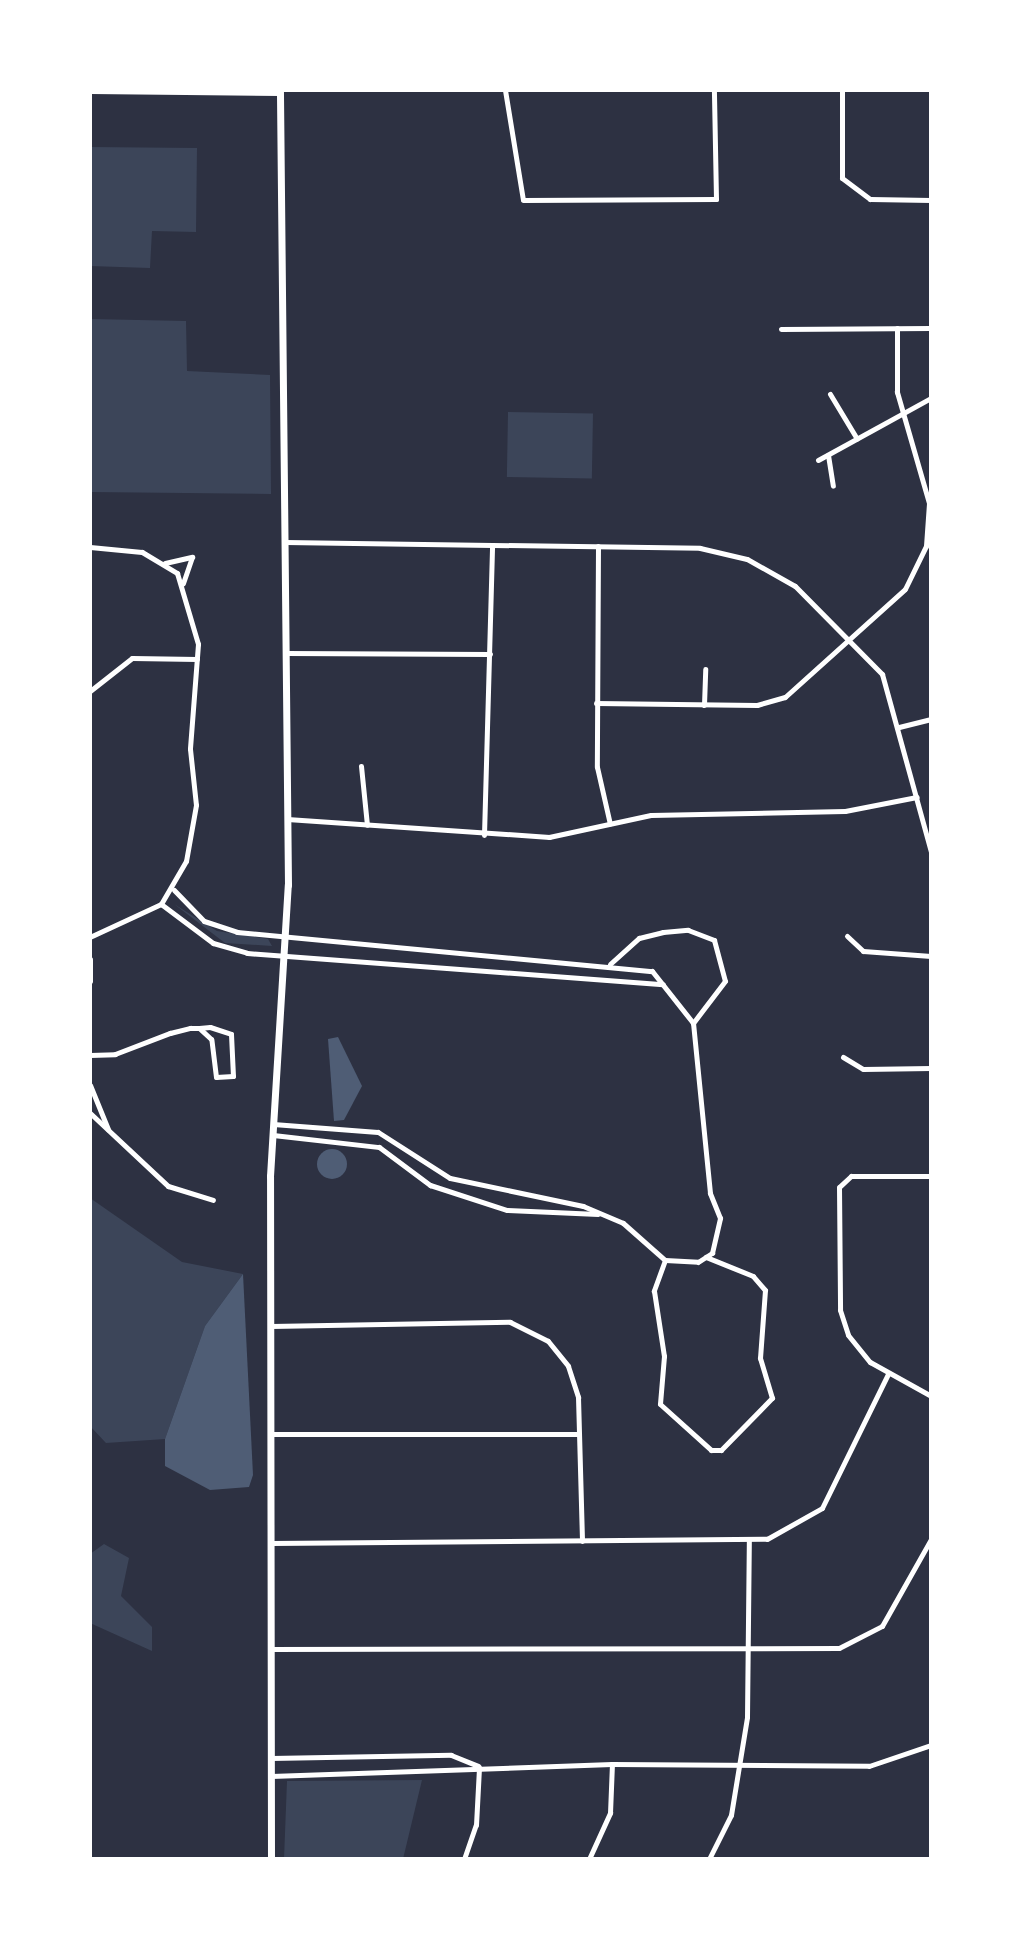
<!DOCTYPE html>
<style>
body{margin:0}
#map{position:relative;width:1021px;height:1949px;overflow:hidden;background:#2d3142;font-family:Inter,sans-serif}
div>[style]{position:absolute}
.green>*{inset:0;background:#3c4559;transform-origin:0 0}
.water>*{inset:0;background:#4f5d75}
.round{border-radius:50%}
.minor>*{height:5px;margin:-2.5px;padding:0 2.5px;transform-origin:2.5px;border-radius:2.5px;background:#fff}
.secondary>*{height:7px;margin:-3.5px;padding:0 3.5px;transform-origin:3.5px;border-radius:3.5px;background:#fff}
span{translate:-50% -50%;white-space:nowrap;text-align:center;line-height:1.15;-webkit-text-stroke:8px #fff;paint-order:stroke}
.frame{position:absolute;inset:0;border:92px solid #fff;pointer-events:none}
</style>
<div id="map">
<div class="green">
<div style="clip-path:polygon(90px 147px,197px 148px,196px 232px,152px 231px,150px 268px,90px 266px)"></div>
<div style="clip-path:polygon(90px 319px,186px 321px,187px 371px,270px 375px,271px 494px,90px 492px)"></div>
<div style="left:508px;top:412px;width:85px;height:65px;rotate:1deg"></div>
<div style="clip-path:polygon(174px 904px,217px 931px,268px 939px,272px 946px,225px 943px)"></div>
<div style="clip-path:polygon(90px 1198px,182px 1262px,243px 1274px,205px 1326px,165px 1439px,106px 1443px,90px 1426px)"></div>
<div style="clip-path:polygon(104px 1544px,129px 1558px,121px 1596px,152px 1627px,152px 1651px,90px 1623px,90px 1554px)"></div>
<div style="clip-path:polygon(422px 1780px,403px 1859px,284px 1859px,287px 1781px)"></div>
</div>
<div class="water">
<div style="clip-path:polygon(338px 1037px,362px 1086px,344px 1120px,334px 1121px,328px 1039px)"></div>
<div class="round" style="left:317px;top:1149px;width:30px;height:30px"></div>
<div style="clip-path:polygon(243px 1274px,253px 1475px,249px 1487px,210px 1490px,165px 1466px,165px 1439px,205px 1326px)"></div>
</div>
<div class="minor">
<div style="left:505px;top:90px;width:111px;rotate:80.7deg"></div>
<div style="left:523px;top:200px;width:193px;rotate:-0.3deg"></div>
<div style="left:716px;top:199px;width:109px;rotate:-91.1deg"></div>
<div style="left:842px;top:90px;width:88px;rotate:90deg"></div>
<div style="left:842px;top:178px;width:35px;rotate:37deg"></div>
<div style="left:870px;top:199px;width:61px;rotate:0.9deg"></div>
<div style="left:90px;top:91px;width:190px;rotate:0.6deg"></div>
<div style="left:781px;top:329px;width:150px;rotate:-0.4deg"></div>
<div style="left:830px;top:394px;width:52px;rotate:59deg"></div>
<div style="left:828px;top:455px;width:31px;rotate:81deg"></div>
<div style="left:818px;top:460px;width:129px;rotate:-28.8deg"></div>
<div style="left:285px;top:542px;width:415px;rotate:0.8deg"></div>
<div style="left:700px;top:548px;width:48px;rotate:13.2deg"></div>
<div style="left:747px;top:559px;width:55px;rotate:29.4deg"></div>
<div style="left:795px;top:586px;width:124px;rotate:45.3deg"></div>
<div style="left:882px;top:674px;width:185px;rotate:74.6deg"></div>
<div style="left:598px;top:546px;width:221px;rotate:90.3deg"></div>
<div style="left:597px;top:767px;width:58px;rotate:77.2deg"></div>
<div style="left:90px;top:547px;width:52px;rotate:5.5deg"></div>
<div style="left:142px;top:552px;width:41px;rotate:31deg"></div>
<div style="left:177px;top:573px;width:74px;rotate:73.5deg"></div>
<div style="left:198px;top:644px;width:105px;rotate:94.4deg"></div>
<div style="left:190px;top:749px;width:56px;rotate:83.9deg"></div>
<div style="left:196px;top:805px;width:57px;rotate:100.1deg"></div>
<div style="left:186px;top:861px;width:50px;rotate:120.2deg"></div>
<div style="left:161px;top:904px;width:78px;rotate:155.1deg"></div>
<div style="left:165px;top:563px;width:28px;rotate:-13deg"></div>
<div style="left:192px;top:557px;width:28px;rotate:109deg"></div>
<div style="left:286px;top:653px;width:204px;rotate:0.3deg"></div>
<div style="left:90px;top:691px;width:53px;rotate:-38.2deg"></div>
<div style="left:132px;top:658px;width:65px;rotate:0.9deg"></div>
<div style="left:596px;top:703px;width:161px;rotate:0.7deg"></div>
<div style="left:757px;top:705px;width:29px;rotate:-16deg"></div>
<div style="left:785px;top:697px;width:161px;rotate:-42deg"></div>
<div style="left:905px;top:589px;width:48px;rotate:-64deg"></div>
<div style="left:926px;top:546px;width:43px;rotate:-86deg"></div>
<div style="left:929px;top:503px;width:116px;rotate:-106.1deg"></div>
<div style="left:897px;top:392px;width:64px;rotate:-90deg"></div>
<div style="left:704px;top:705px;width:36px;rotate:-88deg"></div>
<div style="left:899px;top:727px;width:33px;rotate:-14deg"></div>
<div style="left:361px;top:766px;width:59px;rotate:84.2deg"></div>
<div style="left:287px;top:819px;width:263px;rotate:3.9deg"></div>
<div style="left:549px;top:837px;width:104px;rotate:-12.2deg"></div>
<div style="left:651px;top:815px;width:194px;rotate:-1.2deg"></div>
<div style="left:845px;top:811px;width:73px;rotate:-11deg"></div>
<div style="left:484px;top:835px;width:290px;rotate:-88.4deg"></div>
<div style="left:174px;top:890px;width:43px;rotate:45.9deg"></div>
<div style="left:204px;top:921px;width:35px;rotate:18deg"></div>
<div style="left:237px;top:932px;width:417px;rotate:5.4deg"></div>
<div style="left:652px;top:971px;width:66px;rotate:51.7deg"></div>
<div style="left:161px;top:904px;width:65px;rotate:36.9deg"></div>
<div style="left:213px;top:943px;width:35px;rotate:16deg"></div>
<div style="left:247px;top:953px;width:417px;rotate:4.3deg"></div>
<div style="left:847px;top:936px;width:22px;rotate:43deg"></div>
<div style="left:863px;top:951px;width:68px;rotate:4.2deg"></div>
<div style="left:90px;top:959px;width:22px;rotate:90deg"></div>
<div style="left:610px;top:964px;width:39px;rotate:-42deg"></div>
<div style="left:639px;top:938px;width:25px;rotate:-14deg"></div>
<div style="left:663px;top:932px;width:25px;rotate:-5deg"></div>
<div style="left:688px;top:930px;width:28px;rotate:21deg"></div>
<div style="left:714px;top:940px;width:42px;rotate:75deg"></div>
<div style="left:725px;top:981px;width:53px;rotate:127.3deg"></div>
<div style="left:90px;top:1055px;width:25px;rotate:-2deg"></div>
<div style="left:115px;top:1054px;width:59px;rotate:-20.9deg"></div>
<div style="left:170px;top:1033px;width:21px;rotate:-14deg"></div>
<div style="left:190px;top:1028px;width:9px"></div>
<div style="left:199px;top:1028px;width:11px;rotate:-5deg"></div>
<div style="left:210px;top:1027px;width:22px;rotate:18deg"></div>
<div style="left:231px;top:1034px;width:42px;rotate:87.3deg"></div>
<div style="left:233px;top:1076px;width:17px;rotate:177deg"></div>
<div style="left:216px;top:1077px;width:38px;rotate:-97deg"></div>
<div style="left:211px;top:1039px;width:16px;rotate:-137deg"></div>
<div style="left:843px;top:1057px;width:23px;rotate:31deg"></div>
<div style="left:863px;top:1069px;width:68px;rotate:-0.8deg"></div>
<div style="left:90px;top:1085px;width:48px;rotate:67.8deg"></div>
<div style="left:90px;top:1113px;width:107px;rotate:43.1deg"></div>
<div style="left:168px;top:1186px;width:47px;rotate:17.3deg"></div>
<div style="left:273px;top:1124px;width:105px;rotate:4.4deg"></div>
<div style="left:378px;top:1132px;width:85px;rotate:32.6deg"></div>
<div style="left:450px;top:1178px;width:136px;rotate:11.9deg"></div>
<div style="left:583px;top:1206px;width:43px;rotate:23deg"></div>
<div style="left:623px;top:1223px;width:56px;rotate:41.4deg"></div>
<div style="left:665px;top:1260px;width:33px;rotate:3deg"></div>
<div style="left:698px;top:1262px;width:17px;rotate:-33deg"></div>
<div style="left:712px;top:1253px;width:36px;rotate:-77deg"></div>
<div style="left:720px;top:1218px;width:27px;rotate:-112deg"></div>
<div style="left:710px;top:1193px;width:171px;rotate:-95.7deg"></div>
<div style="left:273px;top:1135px;width:107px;rotate:6.5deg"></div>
<div style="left:379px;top:1147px;width:64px;rotate:36.7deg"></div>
<div style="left:430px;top:1185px;width:81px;rotate:18deg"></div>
<div style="left:507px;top:1210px;width:91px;rotate:2.5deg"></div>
<div style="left:931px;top:1176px;width:80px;rotate:180deg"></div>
<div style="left:851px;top:1176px;width:16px;rotate:137deg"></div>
<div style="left:839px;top:1187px;width:123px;rotate:89.5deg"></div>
<div style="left:840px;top:1310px;width:26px;rotate:72deg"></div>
<div style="left:848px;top:1335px;width:35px;rotate:51deg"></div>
<div style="left:870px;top:1362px;width:70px;rotate:29.1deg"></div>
<div style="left:665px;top:1260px;width:33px;rotate:110deg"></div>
<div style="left:654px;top:1291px;width:66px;rotate:81.3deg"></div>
<div style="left:664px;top:1356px;width:48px;rotate:94.8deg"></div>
<div style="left:660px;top:1404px;width:69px;rotate:42deg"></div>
<div style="left:711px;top:1450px;width:10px"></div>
<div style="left:721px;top:1450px;width:73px;rotate:-45.6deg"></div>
<div style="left:772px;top:1398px;width:42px;rotate:-106.7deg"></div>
<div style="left:760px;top:1358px;width:68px;rotate:-85.8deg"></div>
<div style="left:765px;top:1290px;width:18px;rotate:-131deg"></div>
<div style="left:753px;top:1276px;width:51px;rotate:-158deg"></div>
<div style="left:271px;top:1326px;width:239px;rotate:-1deg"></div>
<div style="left:510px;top:1322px;width:42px;rotate:26.6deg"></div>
<div style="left:548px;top:1341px;width:32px;rotate:51deg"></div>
<div style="left:568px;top:1366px;width:33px;rotate:72deg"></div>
<div style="left:578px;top:1397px;width:144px;rotate:88.4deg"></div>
<div style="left:271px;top:1434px;width:308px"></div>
<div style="left:271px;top:1543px;width:496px;rotate:-0.5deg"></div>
<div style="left:767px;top:1539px;width:63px;rotate:-29.4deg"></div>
<div style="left:822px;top:1508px;width:149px;rotate:-63.8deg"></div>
<div style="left:271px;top:1649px;width:568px;rotate:-0.1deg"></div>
<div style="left:839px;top:1648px;width:48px;rotate:-27.1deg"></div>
<div style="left:882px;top:1626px;width:100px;rotate:-60.6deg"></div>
<div style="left:271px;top:1758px;width:180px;rotate:-1deg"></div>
<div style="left:451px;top:1755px;width:29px;rotate:22deg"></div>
<div style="left:271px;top:1776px;width:341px;rotate:-2deg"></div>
<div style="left:612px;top:1764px;width:257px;rotate:0.4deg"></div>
<div style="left:869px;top:1766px;width:65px;rotate:-18.7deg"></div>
<div style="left:464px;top:1859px;width:36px;rotate:-71deg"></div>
<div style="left:476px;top:1825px;width:58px;rotate:-87deg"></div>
<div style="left:589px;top:1859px;width:51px;rotate:-65.5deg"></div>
<div style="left:610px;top:1813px;width:49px;rotate:-87.7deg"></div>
<div style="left:709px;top:1859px;width:49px;rotate:-63.4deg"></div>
<div style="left:731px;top:1815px;width:99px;rotate:-80.7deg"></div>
<div style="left:747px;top:1717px;width:177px;rotate:-89.4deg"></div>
</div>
<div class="secondary">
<div style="left:271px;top:1859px;width:683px;rotate:-90.08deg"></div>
<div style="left:270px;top:1176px;width:292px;rotate:-86.5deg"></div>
<div style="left:288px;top:885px;width:795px;rotate:-90.58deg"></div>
</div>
<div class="frame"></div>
</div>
